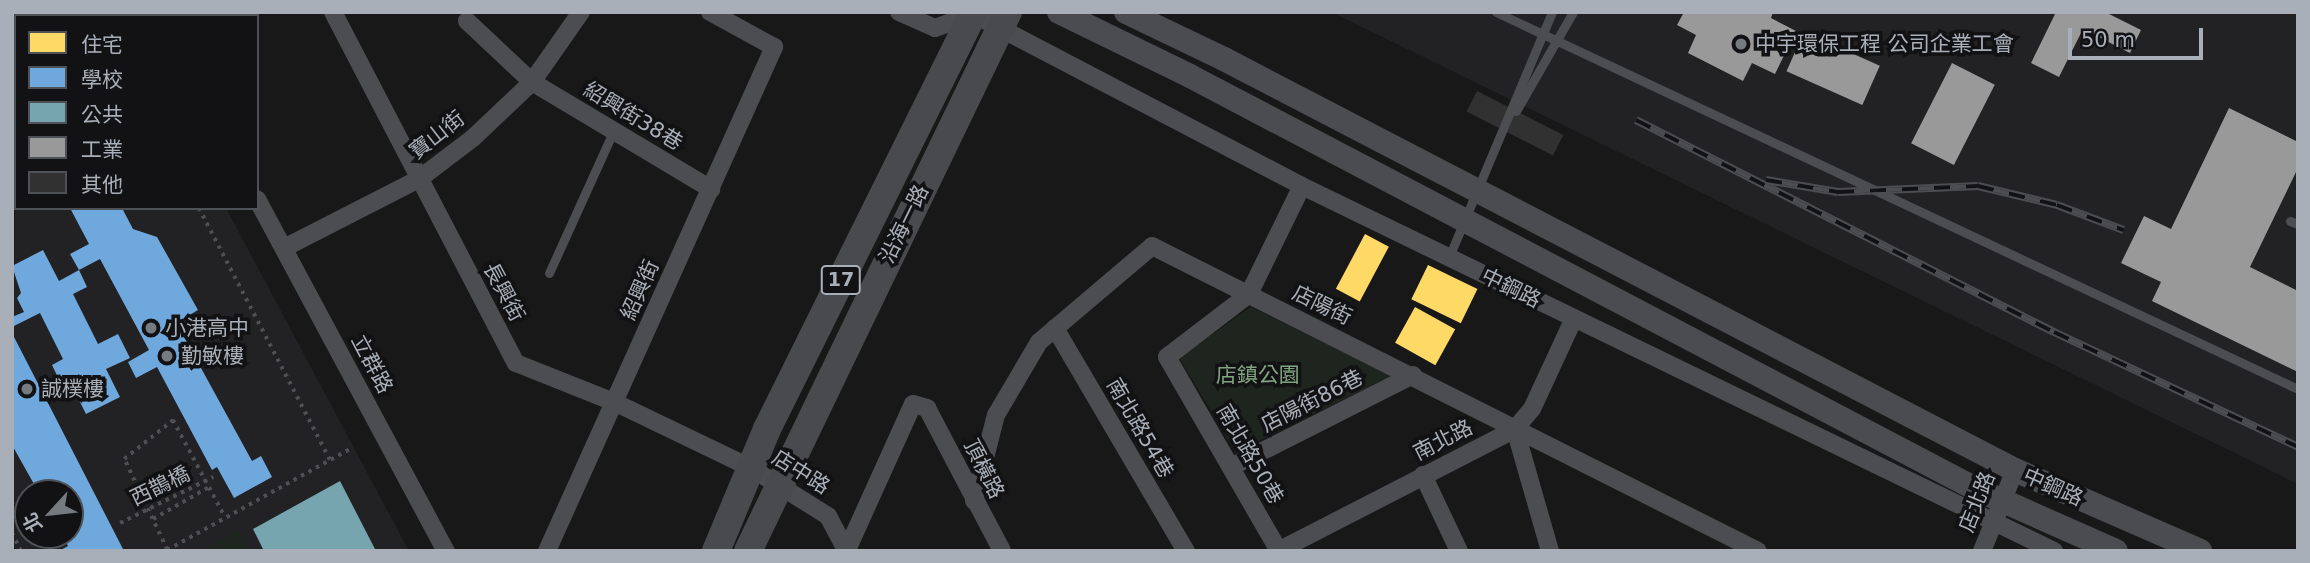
<!DOCTYPE html>
<meta charset="utf-8">
<style>
body{margin:0}
#map{position:relative;width:2310px;height:563px;overflow:hidden;background:#181818;font-family:"DejaVu Sans","Noto Sans TC",sans-serif}
div>[style]{position:absolute}
.built>*{inset:0;background:#222224}
.green>*{inset:0;background:#1e251e}
.homes>*{inset:0;background:#ffd966;transform-origin:0 0}
.schools>*{inset:0;background:#6fa8dc}
.public>*{inset:0;background:#76a5af}
.industry>*{inset:0;background:#999;transform-origin:0 0}
.building>*{inset:0;background:#313132;transform-origin:0 0}
.path>*{height:3.5px;margin-top:-1.75px;transform-origin:0;background:repeating-linear-gradient(90deg,#4e4f53 0 3.5px,transparent 0 8.5px)}
.lane>*{height:9px;margin:-4.5px;padding:0 4.5px;transform-origin:4.5px;border-radius:4.5px;background:#4c4d51}
.street>*{height:18px;margin:-9px;padding:0 9px;transform-origin:9px;border-radius:9px;background:#4c4d51}
.secondary>*{height:24px;margin:-12px;padding:0 12px;transform-origin:12px;border-radius:12px;background:#4b4c4f}
.primary>*{height:28px;margin:-14px;padding:0 14px;transform-origin:14px;border-radius:14px;background:#494a4d}
.rail>*{height:8px;margin-top:-4px;transform-origin:0;background:repeating-linear-gradient(90deg,#121214 0 16px,#4c4d50 0 32px);box-sizing:border-box;border-block:2px solid #4c4d50}
.path-bridge>*{height:3.5px;margin-top:-1.75px;transform-origin:0;background:repeating-linear-gradient(90deg,#4e4f53 0 3.5px,transparent 0 8.5px)}
.dots>*{width:19px;height:19px;translate:-50% -50%;box-sizing:border-box;border:4px solid #121214;border-radius:50%}
span{translate:-50% -50%;white-space:nowrap;text-align:center;line-height:1.15;-webkit-text-stroke:7px #121214;paint-order:stroke}
.shield-label span{padding:2px 5px;background:#121214;border:2px solid;border-radius:5px;-webkit-text-stroke-width:0}
.shield-label{font-size:19px;color:#a9afb9;font-weight:700}
.poi-label{font-size:21px;color:#a9afb9}
.left{translate:0 -50%;text-align:left}
.street-label{font-size:21px;color:#a9afb9}
.park-label{font-size:21px;color:#81a480}
.frame{position:absolute;inset:0;border:14px solid #a9afb9;pointer-events:none}
.legend{position:absolute;left:14px;top:14px;width:245px;height:196px;box-sizing:border-box;background:#121214;border:2px solid #4e5156;margin:0;padding:9px 12px;list-style:none;font-size:21px;color:#a9afb9}
.legend li{display:flex;align-items:center;gap:14px;height:35px}
.legend b{width:35px;border:2px solid #4e5156}
.north{position:absolute;left:14px;top:479px;width:70px;height:70px;box-sizing:border-box;background:#121214;border:2px solid #4e5156;border-radius:50%;rotate:243deg;font-size:19px;font-weight:700;line-height:28px;text-align:center;color:#a9afb9}
.north::after{content:'';display:block;margin:auto;width:24px;height:32px;background:#767a81;clip-path:polygon(50% 0,100% 100%,50% 72%,0 100%)}
.scale{position:absolute;left:2068px;top:28px;width:135px;height:32px;box-sizing:border-box;border:4px solid #a9afb9;border-top:0;padding-left:9px;font-size:21px;line-height:24px;white-space:nowrap;color:#a9afb9;-webkit-text-stroke:5px #121214;paint-order:stroke}
</style>
<div id="map">
<div class="built">
<div style="clip-path:polygon(1332px 12px,2298px 12px,2298px 484px,1360px 26px)"></div>
<div style="clip-path:polygon(evenodd,16px 57px,16px 208px,226px 208px,409px 551px,12px 551px,16px 57px,28px 493px,70px 493px,70px 535px,28px 535px,28px 493px)"></div>
</div>
<div class="green">
<div style="clip-path:polygon(1251px 307px,1392px 376px,1236px 452px,1179px 358px)"></div>
<div style="clip-path:polygon(238px 531px,249px 551px,202px 551px)"></div>
</div>
<div class="homes">
<div style="left:1365px;top:234px;width:27px;height:62px;rotate:28deg"></div>
<div style="left:1428px;top:265px;width:55px;height:38px;rotate:26deg"></div>
<div style="left:1415px;top:307px;width:46px;height:41px;rotate:29deg"></div>
</div>
<div class="schools">
<div style="clip-path:polygon(70px 208px,122px 208px,133px 229px,157px 237px,198px 310px,188px 316px,197px 330px,184px 337px,252px 461px,261px 456px,272px 477px,234px 498px,217px 467px,212px 470px,157px 367px,136px 378px,128px 362px,149px 350px,100px 259px,79px 270px,87px 287px,73px 294px,98px 344px,118px 334px,130px 358px,106px 369px,120px 397px,86px 414px,72px 386px,64px 390px,52px 365px,63px 359px,40px 313px,12px 327px,12px 317px,24px 312px,17px 298px,21px 293px,12px 266px,43px 250px,59px 281px,79px 270px,70px 254px,89px 244px)"></div>
<div style="clip-path:polygon(12px 333px,124px 551px,59px 551px,68px 546px,62px 535px,70px 535px,70px 493px,39px 493px,12px 445px)"></div>
</div>
<div class="public">
<div style="clip-path:polygon(340px 481px,376px 551px,264px 551px,253px 529px)"></div>
</div>
<div class="industry">
<div style="clip-path:polygon(1684px 12px,1773px 12px,1771px 18px,1796px 31px,1775px 74px,1752px 63px,1743px 81px,1688px 53px,1696px 35px,1677px 25px)"></div>
<div style="clip-path:polygon(2056px 12px,2105px 12px,2141px 30px,2130px 53px,2083px 29px,2059px 77px,2031px 63px)"></div>
<div style="left:1804px;top:32px;width:83px;height:43px;rotate:24deg"></div>
<div style="left:1952px;top:63px;width:48px;height:90px;rotate:27deg"></div>
<div style="clip-path:polygon(2229px 108px,2298px 142px,2298px 168px,2250px 267px,2298px 291px,2298px 372px,2152px 301px,2161px 282px,2121px 263px,2144px 216px,2171px 229px)"></div>
</div>
<div class="building">
<div style="left:1477px;top:91px;width:97px;height:23px;rotate:27deg"></div>
</div>
<div class="path">
<div style="left:12px;top:79px;width:4px;rotate:-27deg"></div>
<div style="left:12px;top:139px;width:4px;rotate:-14deg"></div>
<div style="left:12px;top:151px;width:8px;rotate:60deg"></div>
<div style="left:12px;top:204px;width:4px;rotate:-27deg"></div>
<div style="left:199px;top:208px;width:284px;rotate:62.5deg"></div>
<div style="left:153px;top:519px;width:64px;rotate:-29.7deg"></div>
<div style="left:12px;top:533px;width:20px;rotate:63deg"></div>
<div style="left:167px;top:550px;width:101px;rotate:-115.3deg"></div>
<div style="left:124px;top:459px;width:63px;rotate:-38.5deg"></div>
<div style="left:173px;top:420px;width:110px;rotate:61.8deg"></div>
<div style="left:167px;top:550px;width:211px;rotate:-28.9deg"></div>
</div>
<div class="lane">
<div style="left:1496px;top:12px;width:886px;rotate:25.18deg"></div>
<div style="left:1516px;top:111px;width:114px;rotate:-60.1deg"></div>
<div style="left:2290px;top:221px;width:9px;rotate:21deg"></div>
<div style="left:1449px;top:257px;width:266px;rotate:-67.2deg"></div>
<div style="left:549px;top:273px;width:155px;rotate:-65.6deg"></div>
</div>
<div class="street">
<div style="left:157px;top:12px;width:4px;rotate:63deg"></div>
<div style="left:333px;top:12px;width:396px;rotate:62.5deg"></div>
<div style="left:516px;top:363px;width:105px;rotate:21.7deg"></div>
<div style="left:614px;top:402px;width:152px;rotate:25.7deg"></div>
<div style="left:751px;top:468px;width:91px;rotate:31.9deg"></div>
<div style="left:828px;top:516px;width:40px;rotate:62deg"></div>
<div style="left:899px;top:12px;width:39px;rotate:24deg"></div>
<div style="left:935px;top:28px;width:40px;rotate:-20.2deg"></div>
<div style="left:973px;top:14px;width:371px;rotate:27.6deg"></div>
<div style="left:1302px;top:186px;width:836px;rotate:25.89deg"></div>
<div style="left:40px;top:16px;width:8px;rotate:-30deg"></div>
<div style="left:467px;top:21px;width:89px;rotate:43.2deg"></div>
<div style="left:532px;top:82px;width:209px;rotate:30.9deg"></div>
<div style="left:12px;top:31px;width:4px;rotate:-27deg"></div>
<div style="left:257px;top:199px;width:400px;rotate:61.8deg"></div>
<div style="left:284px;top:248px;width:152px;rotate:-27.1deg"></div>
<div style="left:419px;top:179px;width:68px;rotate:-37.2deg"></div>
<div style="left:473px;top:138px;width:81px;rotate:-43.5deg"></div>
<div style="left:532px;top:82px;width:85px;rotate:-55deg"></div>
<div style="left:1055px;top:328px;width:259px;rotate:59.6deg"></div>
<div style="left:1515px;top:429px;width:127px;rotate:74deg"></div>
<div style="left:1231px;top:467px;width:204px;rotate:-26.8deg"></div>
<div style="left:1423px;top:475px;width:84px;rotate:64.7deg"></div>
<div style="left:974px;top:501px;width:89px;rotate:-75.7deg"></div>
<div style="left:996px;top:415px;width:85px;rotate:-59.5deg"></div>
<div style="left:1039px;top:342px;width:148px;rotate:-40.3deg"></div>
<div style="left:1152px;top:246px;width:678px;rotate:26.72deg"></div>
<div style="left:847px;top:550px;width:160px;rotate:-65.7deg"></div>
<div style="left:913px;top:404px;width:15px;rotate:16deg"></div>
<div style="left:927px;top:408px;width:161px;rotate:62.3deg"></div>
<div style="left:547px;top:551px;width:553px;rotate:-65.75deg"></div>
<div style="left:774px;top:47px;width:73px;rotate:-151.3deg"></div>
<div style="left:1278px;top:551px;width:267px;rotate:-27.2deg"></div>
<div style="left:1515px;top:429px;width:26px;rotate:-50deg"></div>
<div style="left:1532px;top:409px;width:100px;rotate:-65.2deg"></div>
<div style="left:1279px;top:551px;width:224px;rotate:-120deg"></div>
<div style="left:1167px;top:357px;width:103px;rotate:-37.5deg"></div>
<div style="left:1249px;top:294px;width:120px;rotate:-63.9deg"></div>
<div style="left:1982px;top:551px;width:87px;rotate:-67.8deg"></div>
</div>
<div class="secondary">
<div style="left:1059px;top:12px;width:146px;rotate:26deg"></div>
<div style="left:1190px;top:76px;width:888px;rotate:27.72deg"></div>
<div style="left:1976px;top:489px;width:153px;rotate:23.9deg"></div>
<div style="left:1126px;top:12px;width:109px;rotate:25.6deg"></div>
<div style="left:1224px;top:59px;width:891px;rotate:27.46deg"></div>
<div style="left:2015px;top:470px;width:202px;rotate:23.6deg"></div>
</div>
<div class="primary">
<div style="left:716px;top:551px;width:132px;rotate:-67.3deg"></div>
<div style="left:767px;top:429px;width:466px;rotate:-63.6deg"></div>
<div style="left:748px;top:551px;width:598px;rotate:-64.25deg"></div>
</div>
<div class="rail">
<div style="left:1636px;top:120px;width:469px;rotate:26.9deg"></div>
<div style="left:2054px;top:332px;width:270px;rotate:25.2deg"></div>
<div style="left:1766px;top:180px;width:73px;rotate:9.5deg"></div>
<div style="left:1838px;top:192px;width:140px;rotate:-2.5deg"></div>
<div style="left:1978px;top:186px;width:81px;rotate:13.5deg"></div>
<div style="left:2057px;top:205px;width:71px;rotate:20.7deg"></div>
</div>
<div class="path-bridge">
<div style="left:120px;top:523px;width:104px;rotate:-26.3deg"></div>
</div>
<div class="dots">
<div style="left:1741px;top:44px;background:#767a81"></div>
<div style="left:151px;top:328px;background:#767a81"></div>
<div style="left:167px;top:356px;background:#767a81"></div>
<div style="left:27px;top:389px;background:#767a81"></div>
</div>
<div class="shield-label">
<span style="left:841px;top:280px">17</span>
</div>
<div class="poi-label">
<span class="left" style="left:1755px;top:44px">中宇環保工程 公司企業工會</span>
<span class="left" style="left:165px;top:328px">小港高中</span>
<span class="left" style="left:181px;top:356px">勤敏樓</span>
<span class="left" style="left:41px;top:389px">誠樸樓</span>
</div>
<div class="street-label">
<span style="left:633px;top:116px;rotate:31deg">紹興街38巷</span>
<span style="left:437px;top:135px;rotate:-38deg">寶山街</span>
<span style="left:904px;top:224px;rotate:-64deg">沿海一路</span>
<span style="left:1511px;top:288px;rotate:26deg">中鋼路</span>
<span style="left:640px;top:290px;rotate:-66deg">紹興街</span>
<span style="left:504px;top:292px;rotate:62deg">長興街</span>
<span style="left:1322px;top:305px;rotate:26deg">店陽街</span>
<span style="left:372px;top:364px;rotate:62deg">立群路</span>
<span style="left:1312px;top:401px;rotate:-27deg">店陽街86巷</span>
<span style="left:1140px;top:428px;rotate:60deg">南北路54巷</span>
<span style="left:1443px;top:440px;rotate:-27deg">南北路</span>
<span style="left:1250px;top:454px;rotate:60deg">南北路50巷</span>
<span style="left:984px;top:469px;rotate:63deg">頂橫路</span>
<span style="left:801px;top:472px;rotate:32deg">店中路</span>
<span style="left:160px;top:486px;rotate:-26deg">西鵲橋</span>
<span style="left:2053px;top:487px;rotate:24deg">中鋼路</span>
<span style="left:1977px;top:502px;rotate:-68deg">店北路</span>
</div>
<div class="park-label">
<span style="left:1258px;top:375px">店鎮公園</span>
</div>
<div class="frame"></div>
<ul class="legend">
<li><b style="height:19px;background:#ffd966"></b>住宅</li>
<li><b style="height:19px;background:#6fa8dc"></b>學校</li>
<li><b style="height:19px;background:#76a5af"></b>公共</li>
<li><b style="height:19px;background:#999"></b>工業</li>
<li><b style="height:19px;background:#313132"></b>其他</li>
</ul>
<div class="north">北</div>
<div class="scale">50 m</div>
</div>
